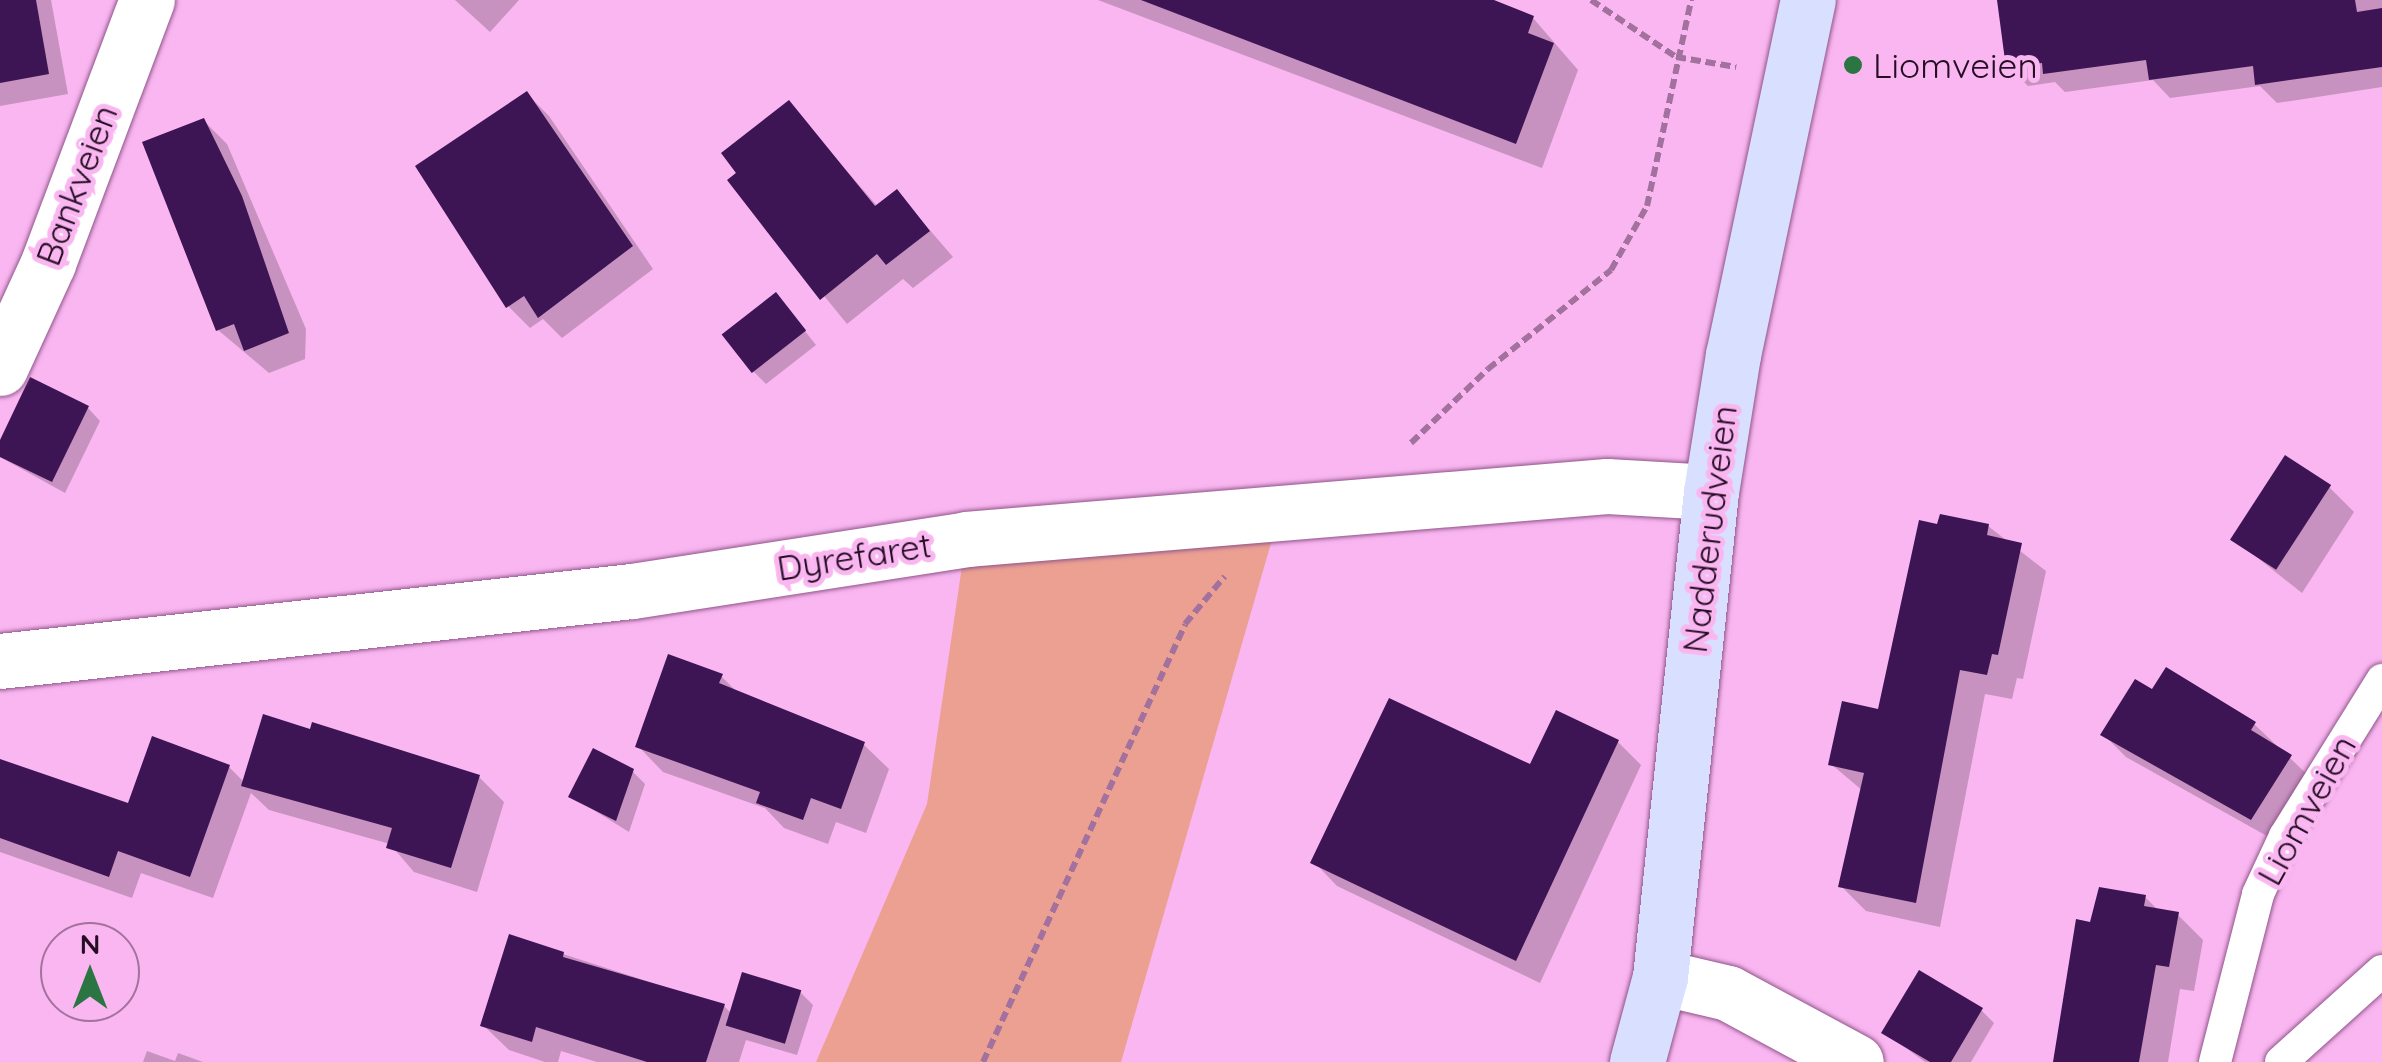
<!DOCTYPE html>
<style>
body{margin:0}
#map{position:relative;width:2382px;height:1062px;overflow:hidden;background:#f9b6f0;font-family:Quicksand,sans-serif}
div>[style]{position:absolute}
.green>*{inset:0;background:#eca092}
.shadow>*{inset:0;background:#0003}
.building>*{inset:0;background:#3d1454;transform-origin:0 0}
.path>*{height:6px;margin-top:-3px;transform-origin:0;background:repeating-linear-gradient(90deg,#a3719d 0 10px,transparent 0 15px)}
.roads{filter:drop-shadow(0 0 2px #90558a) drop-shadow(0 0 2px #90558a)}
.lane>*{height:32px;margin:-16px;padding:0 16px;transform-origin:16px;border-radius:16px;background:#fff}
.street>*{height:55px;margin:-27.5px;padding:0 27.5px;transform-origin:27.5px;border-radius:27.5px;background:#fff}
.secondary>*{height:55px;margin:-27.5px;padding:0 27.5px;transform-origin:27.5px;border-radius:27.5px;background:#d9e0ff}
.dots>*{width:28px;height:28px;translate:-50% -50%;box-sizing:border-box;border:5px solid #f9b6f0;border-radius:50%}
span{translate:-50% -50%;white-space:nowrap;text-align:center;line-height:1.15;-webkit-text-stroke:10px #f9b6f0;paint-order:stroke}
.poi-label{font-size:35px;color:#250d23}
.left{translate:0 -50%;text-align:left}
.street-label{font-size:35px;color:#250d23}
.north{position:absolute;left:40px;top:922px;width:100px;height:100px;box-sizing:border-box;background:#f9b6f0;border:2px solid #a4729e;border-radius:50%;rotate:0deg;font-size:28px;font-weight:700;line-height:40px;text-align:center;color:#250d23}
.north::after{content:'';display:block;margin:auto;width:35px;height:45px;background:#2b7543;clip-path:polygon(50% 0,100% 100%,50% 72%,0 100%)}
</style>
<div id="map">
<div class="green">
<div style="clip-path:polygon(1280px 512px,1121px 1062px,816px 1062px,927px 804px,966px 539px)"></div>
</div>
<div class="shadow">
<div style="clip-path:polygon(0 0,51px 0,68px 94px,0 106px)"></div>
<div style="clip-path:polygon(455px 0,519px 0,490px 32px)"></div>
<div style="clip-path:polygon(1098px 0,1483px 0,1533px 18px,1578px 70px,1542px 168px)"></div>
<div style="clip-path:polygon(1999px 0,2382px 0,2382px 87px,2277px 103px,2260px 86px,2170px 98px,2153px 80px,2065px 92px,2055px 82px,2028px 86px,2009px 67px)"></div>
<div style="clip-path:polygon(527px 94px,549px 116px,653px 269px,562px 338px,543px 319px,530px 328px,508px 306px)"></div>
<div style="clip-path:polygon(788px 103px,878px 207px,897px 192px,953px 257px,913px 288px,903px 279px,847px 324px,730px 180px)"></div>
<div style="clip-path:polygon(204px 121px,227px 144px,306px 329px,305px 359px,269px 373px,218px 330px)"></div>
<div style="clip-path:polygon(776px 295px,816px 345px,766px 384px,753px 371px)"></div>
<div style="clip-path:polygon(88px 408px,100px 421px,65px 493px,0 457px,0 446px)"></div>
<div style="clip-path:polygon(2329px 487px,2354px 512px,2302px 593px,2234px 539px)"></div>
<div style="clip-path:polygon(1988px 526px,2046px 571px,2023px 679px,2017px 678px,2012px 699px,1985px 694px,1940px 927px,1866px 911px,1841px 886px,1863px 791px,1831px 764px,1880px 712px,1939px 527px)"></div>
<div style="clip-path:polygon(721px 676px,739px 694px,863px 744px,889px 769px,866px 833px,836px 822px,828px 844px,784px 828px,765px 808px,663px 772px,638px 746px)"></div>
<div style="clip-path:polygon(2254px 724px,2312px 779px,2274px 840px,2126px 757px,2104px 735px)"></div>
<div style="clip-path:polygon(1618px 742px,1641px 765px,1540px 983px,1337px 886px,1314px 862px,1531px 767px)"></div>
<div style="clip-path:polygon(0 762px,129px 807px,229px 767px,244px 782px,479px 777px,504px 802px,477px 892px,414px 872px,390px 844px,269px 810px,251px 793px,213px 898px,141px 873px,132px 898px,0 852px)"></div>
<div style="clip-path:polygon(632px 771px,645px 784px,629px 832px,571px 796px)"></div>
<div style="clip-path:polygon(2145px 897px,2159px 911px,2177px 914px,2203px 940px,2194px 991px,2180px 989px,2168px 1062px,2060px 1062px,2092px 925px)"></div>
<div style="clip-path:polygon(563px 954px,724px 1006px,732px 1014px,800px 992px,813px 1005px,797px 1055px,746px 1040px,739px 1062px,597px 1062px,561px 1051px,558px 1062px,545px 1062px,509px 1050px,483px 1025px)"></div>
<div style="clip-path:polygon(1981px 1010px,1994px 1023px,1971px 1062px,1925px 1062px,1884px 1032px)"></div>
<div style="clip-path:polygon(147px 1051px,175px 1061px,178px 1053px,203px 1062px,143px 1062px)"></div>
</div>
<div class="building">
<div style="clip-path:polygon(0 0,36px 0,49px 74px,0 83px)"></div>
<div style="clip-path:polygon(1141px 0,1494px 0,1534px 16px,1528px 33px,1554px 43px,1516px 144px)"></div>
<div style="clip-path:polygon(1997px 0,2355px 0,2357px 12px,2382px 8px,2382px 67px,2255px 85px,2253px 66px,2149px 80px,2146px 60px,2043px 74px,2042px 63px,2006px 68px)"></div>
<div style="clip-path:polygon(527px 91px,633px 246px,538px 318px,524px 296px,506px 308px,415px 166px)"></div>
<div style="clip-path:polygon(789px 100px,875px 206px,897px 189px,930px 231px,886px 265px,877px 254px,820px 300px,727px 180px,736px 173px,721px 153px)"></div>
<div style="clip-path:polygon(204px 118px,242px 196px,289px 333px,244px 351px,234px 324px,216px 331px,142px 142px)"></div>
<div style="left:776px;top:292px;width:49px;height:69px;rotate:52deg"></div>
<div style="clip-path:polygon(30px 377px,89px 406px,52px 482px,0 457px,0 440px)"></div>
<div style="left:2285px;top:455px;width:55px;height:101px;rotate:33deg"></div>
<div style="clip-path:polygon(1940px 514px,1989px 524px,1987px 535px,2022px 543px,1998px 655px,1992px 654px,1987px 675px,1960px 670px,1916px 903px,1838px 887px,1864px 773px,1828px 765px,1842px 701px,1878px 709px,1919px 520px,1937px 524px)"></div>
<div style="clip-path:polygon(668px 654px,723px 674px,719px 683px,865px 742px,841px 809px,811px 798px,803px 820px,756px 803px,760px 792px,635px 747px)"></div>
<div style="clip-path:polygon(2166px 667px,2256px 722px,2251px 730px,2292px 755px,2251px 820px,2100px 735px,2135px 679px,2152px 689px)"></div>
<div style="clip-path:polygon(1389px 698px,1530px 764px,1556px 710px,1619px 740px,1516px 961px,1310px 863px)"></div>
<div style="clip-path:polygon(263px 714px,310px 729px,312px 722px,480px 775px,451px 868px,386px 848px,392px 828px,241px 786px)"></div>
<div style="clip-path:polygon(152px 736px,230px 765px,190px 877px,118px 851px,109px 877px,0 838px,0 759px,128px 803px)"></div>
<div style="clip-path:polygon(593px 748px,634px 769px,616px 821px,568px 797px)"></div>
<div style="clip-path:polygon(2099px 887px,2146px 895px,2144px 906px,2179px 912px,2169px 967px,2156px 965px,2139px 1062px,2053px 1062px,2076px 919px,2090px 922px)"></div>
<div style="clip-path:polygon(509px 934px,564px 952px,563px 957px,725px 1004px,706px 1062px,647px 1062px,536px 1027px,532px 1042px,480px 1026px)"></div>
<div style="clip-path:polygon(1919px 970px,1983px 1008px,1951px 1062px,1930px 1062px,1881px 1033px)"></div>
<div style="left:742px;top:972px;width:62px;height:56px;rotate:17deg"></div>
</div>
<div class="path">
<div style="left:1591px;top:0;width:102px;rotate:33.8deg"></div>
<div style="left:1676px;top:57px;width:61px;rotate:9.5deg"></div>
<div style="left:1411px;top:443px;width:107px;rotate:-43.9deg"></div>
<div style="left:1488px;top:369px;width:158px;rotate:-38.8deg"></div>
<div style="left:1611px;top:270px;width:73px;rotate:-60.6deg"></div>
<div style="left:1647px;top:206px;width:211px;rotate:-77.9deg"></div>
<div style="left:983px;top:1062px;width:482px;rotate:-65.2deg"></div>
<div style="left:1185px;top:624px;width:62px;rotate:-50.2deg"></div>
</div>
<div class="roads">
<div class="lane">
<div style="left:2215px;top:1062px;width:173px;rotate:-75.6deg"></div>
<div style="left:2258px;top:894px;width:64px;rotate:-65deg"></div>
<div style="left:2285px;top:836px;width:184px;rotate:-58.1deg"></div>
<div style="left:2281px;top:1062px;width:136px;rotate:-42deg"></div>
</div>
<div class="street">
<div style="left:0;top:368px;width:115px;rotate:-65.4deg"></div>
<div style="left:48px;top:263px;width:281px;rotate:-69.4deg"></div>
<div style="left:0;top:661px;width:636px;rotate:-6.32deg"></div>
<div style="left:632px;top:591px;width:338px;rotate:-8.8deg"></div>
<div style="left:966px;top:539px;width:643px;rotate:-4.73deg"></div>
<div style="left:1607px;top:486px;width:104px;rotate:3.3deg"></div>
<div style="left:1660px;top:977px;width:70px;rotate:13.2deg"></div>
<div style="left:1728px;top:993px;width:145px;rotate:28.3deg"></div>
</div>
<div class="secondary">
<div style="left:1637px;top:1062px;width:88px;rotate:-74.9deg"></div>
<div style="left:1660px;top:977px;width:488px;rotate:-84deg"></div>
<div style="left:1711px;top:492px;width:139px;rotate:-80.9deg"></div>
<div style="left:1733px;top:355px;width:363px;rotate:-78.1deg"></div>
</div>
</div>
<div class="dots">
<div style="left:1853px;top:65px;background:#2b7543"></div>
</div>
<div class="poi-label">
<span class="left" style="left:1873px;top:65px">Liomveien</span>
</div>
<div class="street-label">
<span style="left:76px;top:185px;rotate:-69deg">Bankveien</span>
<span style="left:1709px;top:529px;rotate:-83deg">Nadderudveien</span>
<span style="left:854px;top:556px;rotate:-9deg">Dyrefaret</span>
<span style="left:2306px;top:810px;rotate:-61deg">Liomveien</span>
</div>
<div class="north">N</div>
</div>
